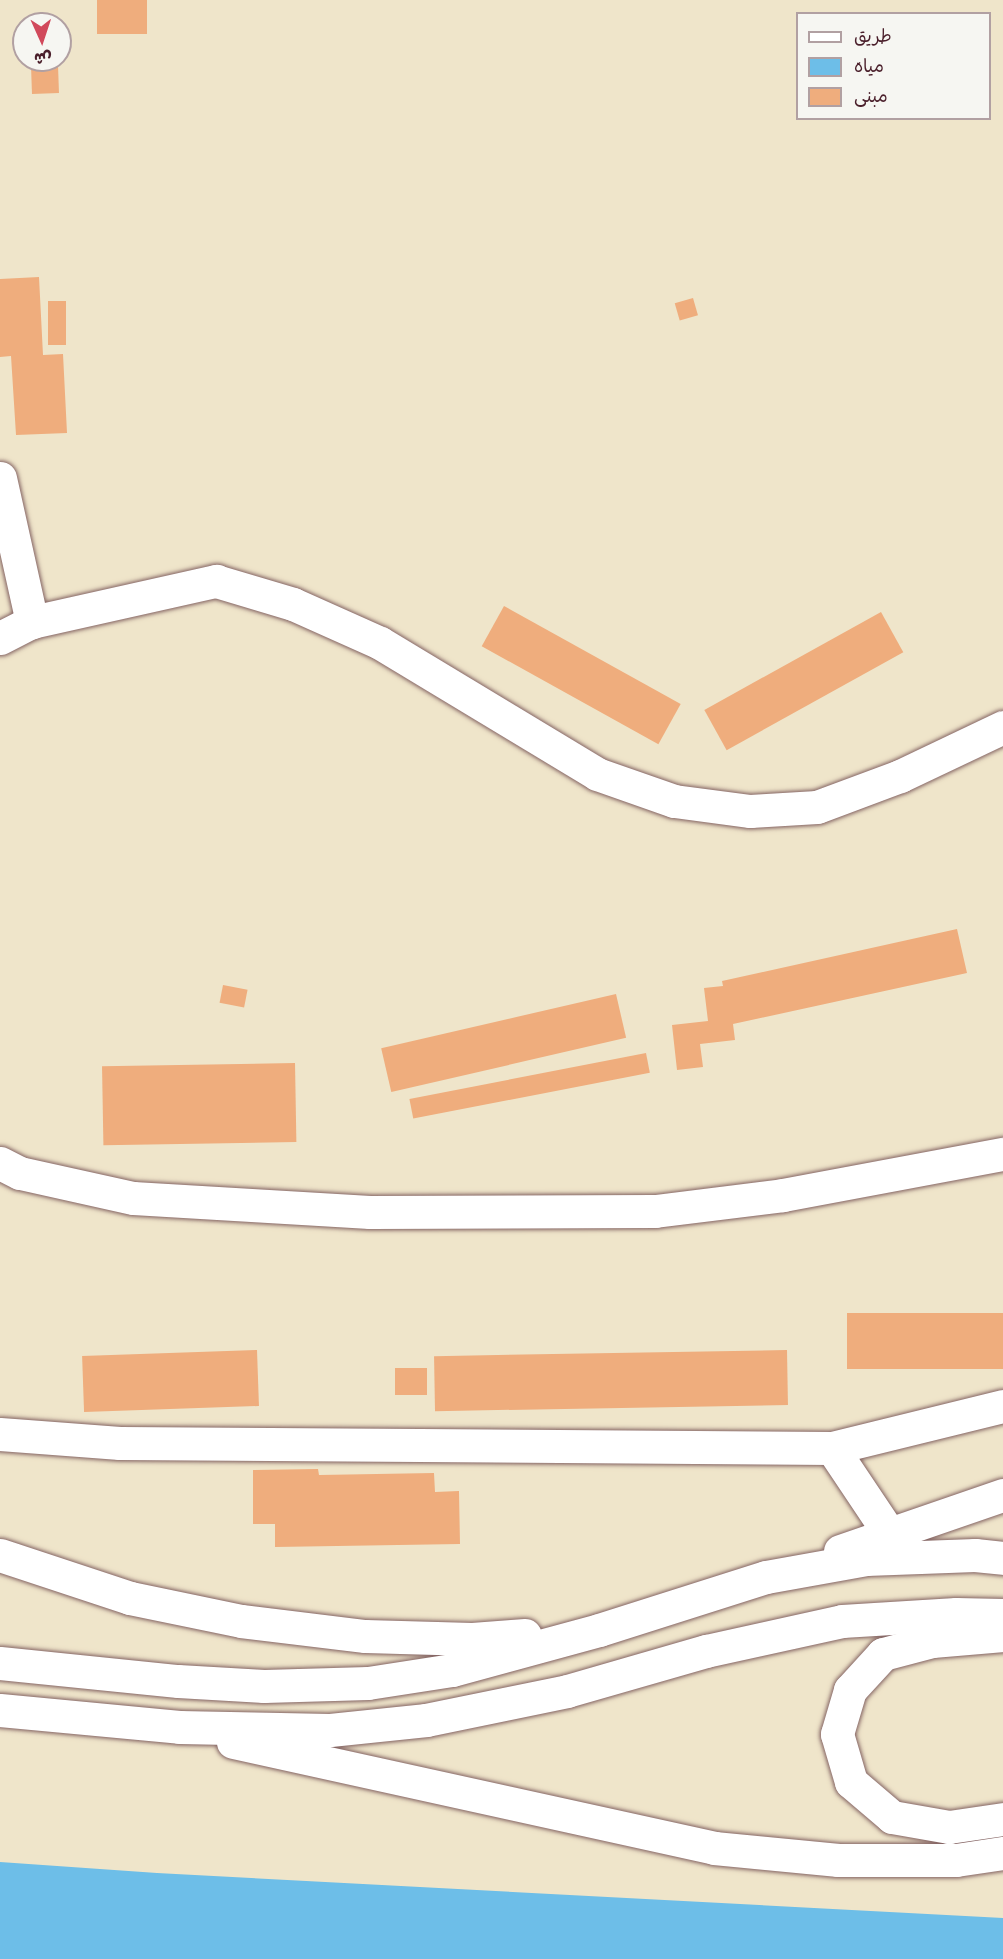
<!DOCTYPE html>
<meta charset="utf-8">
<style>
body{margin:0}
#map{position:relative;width:1003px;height:1959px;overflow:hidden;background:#efe5ca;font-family:"Comic Neue","Playpen Sans Arabic",sans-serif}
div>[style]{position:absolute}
.water>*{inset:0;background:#6dbee8}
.building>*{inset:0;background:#efad7d;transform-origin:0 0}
.roads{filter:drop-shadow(0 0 2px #846463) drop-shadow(0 0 2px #846463)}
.street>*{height:33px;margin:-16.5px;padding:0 16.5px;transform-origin:16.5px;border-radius:16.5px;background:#fff}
.highway>*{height:33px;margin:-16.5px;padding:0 16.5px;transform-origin:16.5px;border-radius:16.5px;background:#fff}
span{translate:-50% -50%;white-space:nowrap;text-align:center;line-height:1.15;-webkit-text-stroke:4.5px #f6f6f2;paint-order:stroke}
.legend{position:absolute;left:796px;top:12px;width:195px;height:108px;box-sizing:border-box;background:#f6f6f2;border:2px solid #b1a0a2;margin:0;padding:8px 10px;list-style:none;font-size:18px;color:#4a1f2b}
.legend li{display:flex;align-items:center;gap:12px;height:30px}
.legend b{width:30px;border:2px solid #b1a0a2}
.north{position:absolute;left:12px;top:12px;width:60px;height:60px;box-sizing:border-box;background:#f6f6f2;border:2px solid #b1a0a2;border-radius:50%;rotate:177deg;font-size:16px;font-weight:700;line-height:24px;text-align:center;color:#4a1f2b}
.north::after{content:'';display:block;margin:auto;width:21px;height:27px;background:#d1495b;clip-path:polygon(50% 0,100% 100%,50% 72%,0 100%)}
</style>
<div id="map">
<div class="water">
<div style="clip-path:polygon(0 1862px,157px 1873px,1003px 1918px,1003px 1959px,0 1959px)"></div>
</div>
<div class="building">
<div style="left:97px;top:0;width:50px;height:34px"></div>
<div style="left:58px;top:65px;width:28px;height:27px;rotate:88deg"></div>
<div style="clip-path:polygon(39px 277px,43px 355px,63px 354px,67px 433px,16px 435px,11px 356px,0 357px,0 279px)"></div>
<div style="left:693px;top:298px;width:18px;height:19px;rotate:74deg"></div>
<div style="left:48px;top:301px;width:18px;height:44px"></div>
<div style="left:504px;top:606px;width:202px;height:46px;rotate:29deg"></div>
<div style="left:881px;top:612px;width:46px;height:202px;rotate:61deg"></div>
<div style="clip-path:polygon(957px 929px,967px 973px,733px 1024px,735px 1040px,700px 1044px,703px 1067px,677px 1070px,672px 1025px,708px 1021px,704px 988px,723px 986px,722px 981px)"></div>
<div style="left:223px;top:985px;width:25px;height:18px;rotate:11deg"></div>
<div style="left:616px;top:994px;width:45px;height:241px;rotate:77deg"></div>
<div style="left:646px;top:1053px;width:20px;height:241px;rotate:79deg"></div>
<div style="left:295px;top:1063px;width:79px;height:193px;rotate:89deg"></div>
<div style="left:1003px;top:1313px;width:56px;height:156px;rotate:90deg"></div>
<div style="left:257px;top:1350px;width:56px;height:175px;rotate:88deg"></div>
<div style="left:787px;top:1350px;width:55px;height:353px;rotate:89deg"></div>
<div style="left:395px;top:1368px;width:32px;height:27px"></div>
<div style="clip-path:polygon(318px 1469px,319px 1475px,434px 1473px,435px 1492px,459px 1491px,460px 1544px,275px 1547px,275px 1524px,253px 1524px,253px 1470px)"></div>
</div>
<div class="roads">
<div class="street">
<div style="left:0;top:478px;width:148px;rotate:77.5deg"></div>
<div style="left:0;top:638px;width:36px;rotate:-27deg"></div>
<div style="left:32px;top:622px;width:189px;rotate:-12.6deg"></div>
<div style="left:216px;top:581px;width:80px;rotate:16.6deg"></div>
<div style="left:293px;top:604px;width:95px;rotate:24.1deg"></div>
<div style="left:380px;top:643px;width:253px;rotate:31.1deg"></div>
<div style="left:597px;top:774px;width:82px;rotate:19.3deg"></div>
<div style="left:674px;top:801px;width:77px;rotate:7.5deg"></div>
<div style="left:750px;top:811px;width:67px;rotate:-3.4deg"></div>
<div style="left:817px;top:807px;width:89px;rotate:-20.5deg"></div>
<div style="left:900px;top:776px;width:114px;rotate:-25.4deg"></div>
<div style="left:0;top:1163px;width:22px;rotate:27deg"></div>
<div style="left:20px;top:1173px;width:116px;rotate:12.5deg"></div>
<div style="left:133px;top:1198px;width:237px;rotate:3.4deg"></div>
<div style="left:370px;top:1212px;width:285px;rotate:-0.2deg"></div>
<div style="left:655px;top:1211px;width:129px;rotate:-7.1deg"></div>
<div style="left:783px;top:1195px;width:224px;rotate:-10.6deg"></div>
<div style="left:0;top:1434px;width:120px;rotate:4.3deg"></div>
<div style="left:120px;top:1443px;width:712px;rotate:0.4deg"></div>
<div style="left:832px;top:1448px;width:176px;rotate:-13.8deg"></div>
<div style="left:832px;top:1448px;width:102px;rotate:56.2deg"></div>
</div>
<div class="highway">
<div style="left:840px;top:1551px;width:172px;rotate:-19deg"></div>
<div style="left:0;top:1555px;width:137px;rotate:18.3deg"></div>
<div style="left:130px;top:1598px;width:113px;rotate:11.7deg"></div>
<div style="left:241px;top:1621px;width:125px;rotate:6.9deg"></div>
<div style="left:365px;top:1636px;width:107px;rotate:1.6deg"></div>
<div style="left:472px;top:1639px;width:53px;rotate:-4.3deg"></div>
<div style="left:1003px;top:1635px;width:71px;rotate:175.2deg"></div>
<div style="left:932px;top:1641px;width:51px;rotate:165.1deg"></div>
<div style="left:883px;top:1654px;width:49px;rotate:132.5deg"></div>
<div style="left:850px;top:1690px;width:46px;rotate:106.5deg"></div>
<div style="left:837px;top:1734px;width:50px;rotate:73.7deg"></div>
<div style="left:851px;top:1782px;width:54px;rotate:40.5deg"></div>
<div style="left:892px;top:1817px;width:58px;rotate:10deg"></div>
<div style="left:949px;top:1827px;width:55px;rotate:-8.4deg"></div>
<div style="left:0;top:1663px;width:179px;rotate:5.8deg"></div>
<div style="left:178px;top:1681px;width:86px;rotate:3.3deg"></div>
<div style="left:264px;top:1686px;width:104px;rotate:-1.7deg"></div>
<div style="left:368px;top:1683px;width:85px;rotate:-8.8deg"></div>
<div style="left:452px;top:1670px;width:152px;rotate:-15.2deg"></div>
<div style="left:599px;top:1630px;width:175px;rotate:-17.6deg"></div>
<div style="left:766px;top:1577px;width:102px;rotate:-10.2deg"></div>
<div style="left:866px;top:1559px;width:109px;rotate:-2.1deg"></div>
<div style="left:975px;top:1555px;width:28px;rotate:6deg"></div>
<div style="left:0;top:1710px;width:180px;rotate:5.4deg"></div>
<div style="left:179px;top:1727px;width:151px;rotate:1.1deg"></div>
<div style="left:330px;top:1730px;width:97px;rotate:-5.9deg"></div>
<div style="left:426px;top:1720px;width:144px;rotate:-11.6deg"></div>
<div style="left:567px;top:1691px;width:145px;rotate:-16.1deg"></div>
<div style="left:706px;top:1651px;width:139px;rotate:-12.4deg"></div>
<div style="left:842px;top:1621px;width:114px;rotate:-3.5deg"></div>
<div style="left:956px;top:1614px;width:47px;rotate:1.2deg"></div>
<div style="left:233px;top:1742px;width:493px;rotate:12.4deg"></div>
<div style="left:714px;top:1848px;width:125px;rotate:5.5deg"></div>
<div style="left:838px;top:1860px;width:118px"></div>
<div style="left:956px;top:1860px;width:48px;rotate:-8.5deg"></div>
</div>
</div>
<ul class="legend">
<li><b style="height:8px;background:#fff"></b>طريق</li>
<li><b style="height:16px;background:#6dbee8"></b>مياه</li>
<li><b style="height:16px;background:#efad7d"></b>مبنى</li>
</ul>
<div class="north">ش</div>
</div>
